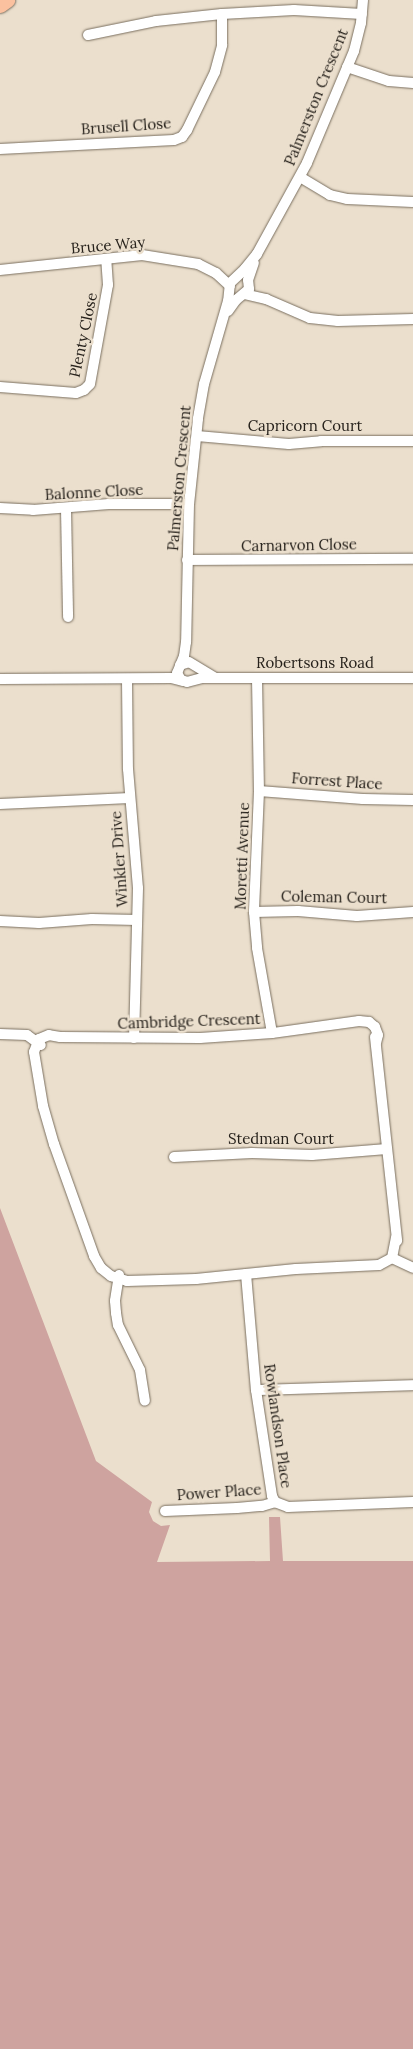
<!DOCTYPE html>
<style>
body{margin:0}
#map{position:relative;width:413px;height:2049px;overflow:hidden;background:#ebdfcd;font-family:Lora,serif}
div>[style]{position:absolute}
.green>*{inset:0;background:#cea39f}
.roads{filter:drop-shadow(0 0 1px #7a6f5f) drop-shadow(0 0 1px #7a6f5f)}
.minor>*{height:10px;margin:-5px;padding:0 5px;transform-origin:5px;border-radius:5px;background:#fff}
.highway>*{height:15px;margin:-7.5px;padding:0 7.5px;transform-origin:7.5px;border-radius:7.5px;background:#fbc19f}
span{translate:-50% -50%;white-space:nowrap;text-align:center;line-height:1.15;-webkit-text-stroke:5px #ebdfcd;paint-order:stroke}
.street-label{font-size:15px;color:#26211b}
</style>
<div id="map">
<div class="green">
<div style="clip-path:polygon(0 1208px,96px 1461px,152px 1502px,149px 1512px,153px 1521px,161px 1526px,170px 1525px,157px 1562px,270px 1561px,269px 1517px,280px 1517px,283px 1561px,413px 1561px,413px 2049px,0 2049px)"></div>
</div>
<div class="roads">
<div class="minor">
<div style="left:363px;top:0;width:23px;rotate:95deg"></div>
<div style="left:361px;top:23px;width:29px;rotate:104deg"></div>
<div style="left:354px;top:51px;width:121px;rotate:112.8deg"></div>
<div style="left:307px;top:163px;width:104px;rotate:118.8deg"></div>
<div style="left:257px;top:254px;width:19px;rotate:129deg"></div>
<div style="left:245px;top:269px;width:21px;rotate:137deg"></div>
<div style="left:230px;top:283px;width:18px;rotate:96deg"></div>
<div style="left:228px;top:301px;width:86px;rotate:106.1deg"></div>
<div style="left:204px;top:384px;width:36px;rotate:100deg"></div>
<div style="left:198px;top:419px;width:85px;rotate:96deg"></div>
<div style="left:189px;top:504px;width:138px;rotate:91.2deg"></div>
<div style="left:186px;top:642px;width:14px;rotate:98deg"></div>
<div style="left:184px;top:656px;width:18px;rotate:112deg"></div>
<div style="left:177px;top:673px;width:8px;rotate:60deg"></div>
<div style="left:181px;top:680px;width:6px;rotate:18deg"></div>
<div style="left:187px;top:682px;width:16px;rotate:-15deg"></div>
<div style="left:202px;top:678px;width:211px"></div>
<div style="left:88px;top:35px;width:69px;rotate:-11.6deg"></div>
<div style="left:156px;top:21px;width:66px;rotate:-6.1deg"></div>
<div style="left:222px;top:14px;width:72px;rotate:-3.2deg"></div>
<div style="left:294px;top:10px;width:68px;rotate:3.4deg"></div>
<div style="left:347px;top:67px;width:44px;rotate:18.4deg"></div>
<div style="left:389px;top:81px;width:24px;rotate:5deg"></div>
<div style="left:0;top:149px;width:174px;rotate:-3deg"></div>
<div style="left:174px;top:140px;width:9px;rotate:-21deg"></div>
<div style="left:182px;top:137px;width:9px;rotate:-54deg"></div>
<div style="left:187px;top:130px;width:64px;rotate:-64.2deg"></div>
<div style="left:215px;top:72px;width:28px;rotate:-75deg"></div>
<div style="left:222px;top:45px;width:31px;rotate:-90deg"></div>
<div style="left:300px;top:177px;width:35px;rotate:31deg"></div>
<div style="left:330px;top:195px;width:17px;rotate:13deg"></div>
<div style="left:347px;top:199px;width:66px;rotate:2.6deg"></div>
<div style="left:0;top:270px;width:143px;rotate:-6deg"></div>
<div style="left:142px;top:255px;width:57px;rotate:9.1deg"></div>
<div style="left:198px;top:264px;width:20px;rotate:27deg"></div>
<div style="left:216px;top:273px;width:19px;rotate:43deg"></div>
<div style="left:244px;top:294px;width:23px;rotate:13deg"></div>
<div style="left:266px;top:299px;width:48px;rotate:23.4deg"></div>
<div style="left:310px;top:318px;width:28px;rotate:6deg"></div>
<div style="left:338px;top:321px;width:75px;rotate:-1.5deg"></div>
<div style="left:228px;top:311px;width:14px;rotate:-54deg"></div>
<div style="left:236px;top:300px;width:17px;rotate:-40deg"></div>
<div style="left:249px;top:289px;width:9px;rotate:-96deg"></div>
<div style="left:248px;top:280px;width:18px;rotate:-71deg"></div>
<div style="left:0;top:387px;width:76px;rotate:4.5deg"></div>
<div style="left:76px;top:393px;width:9px;rotate:-21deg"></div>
<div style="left:84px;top:390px;width:8px;rotate:-45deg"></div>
<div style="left:90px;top:384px;width:101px;rotate:-79.7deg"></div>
<div style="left:108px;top:285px;width:26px;rotate:-94deg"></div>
<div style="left:197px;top:436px;width:92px;rotate:5deg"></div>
<div style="left:289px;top:444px;width:32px;rotate:-5deg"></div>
<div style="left:321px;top:441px;width:92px"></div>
<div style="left:0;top:508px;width:33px;rotate:3deg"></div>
<div style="left:33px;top:510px;width:76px;rotate:-4.5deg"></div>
<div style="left:109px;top:504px;width:80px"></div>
<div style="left:66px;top:509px;width:108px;rotate:88.9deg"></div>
<div style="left:187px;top:560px;width:226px;rotate:-0.3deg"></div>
<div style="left:180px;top:665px;width:9px;rotate:-18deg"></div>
<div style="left:189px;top:662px;width:29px;rotate:31deg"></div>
<div style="left:257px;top:678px;width:113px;rotate:89deg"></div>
<div style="left:259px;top:791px;width:121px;rotate:92.4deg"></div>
<div style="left:254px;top:912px;width:36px;rotate:85deg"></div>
<div style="left:257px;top:948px;width:86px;rotate:80deg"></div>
<div style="left:0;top:679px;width:171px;rotate:-0.3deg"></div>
<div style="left:171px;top:678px;width:12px;rotate:14deg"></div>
<div style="left:127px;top:679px;width:90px;rotate:89.4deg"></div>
<div style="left:128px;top:769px;width:119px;rotate:85.2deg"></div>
<div style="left:138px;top:888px;width:150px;rotate:91.5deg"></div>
<div style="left:259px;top:791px;width:104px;rotate:4.4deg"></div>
<div style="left:363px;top:799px;width:50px;rotate:1.1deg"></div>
<div style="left:0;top:804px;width:130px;rotate:-2.6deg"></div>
<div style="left:254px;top:912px;width:44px;rotate:-1.3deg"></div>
<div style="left:298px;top:911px;width:59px;rotate:4.8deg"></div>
<div style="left:357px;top:916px;width:56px;rotate:-4.1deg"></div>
<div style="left:0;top:921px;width:39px;rotate:3deg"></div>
<div style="left:39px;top:923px;width:53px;rotate:-4.3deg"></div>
<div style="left:92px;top:919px;width:45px;rotate:1.3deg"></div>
<div style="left:0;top:1034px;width:27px;rotate:2deg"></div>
<div style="left:27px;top:1035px;width:17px;rotate:36deg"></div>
<div style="left:375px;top:1037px;width:205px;rotate:83.8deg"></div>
<div style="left:376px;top:1043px;width:8px;rotate:-76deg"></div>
<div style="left:378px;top:1035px;width:9px;rotate:-111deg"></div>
<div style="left:375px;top:1027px;width:8px;rotate:-140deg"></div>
<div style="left:369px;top:1022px;width:10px;rotate:-174deg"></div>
<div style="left:359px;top:1021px;width:88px;rotate:172.1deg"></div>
<div style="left:272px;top:1033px;width:72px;rotate:176deg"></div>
<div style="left:200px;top:1038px;width:140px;rotate:-179.6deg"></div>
<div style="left:60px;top:1037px;width:11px;rotate:-170deg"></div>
<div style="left:49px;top:1035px;width:11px;rotate:158deg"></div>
<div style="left:39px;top:1039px;width:14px;rotate:111deg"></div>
<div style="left:34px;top:1052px;width:55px;rotate:80.5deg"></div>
<div style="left:43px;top:1106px;width:40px;rotate:74deg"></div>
<div style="left:54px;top:1144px;width:119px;rotate:70.3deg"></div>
<div style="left:94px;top:1256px;width:14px;rotate:60deg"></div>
<div style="left:101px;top:1268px;width:13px;rotate:39deg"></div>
<div style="left:111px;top:1276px;width:17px;rotate:17deg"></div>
<div style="left:127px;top:1281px;width:69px;rotate:-1.7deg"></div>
<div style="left:196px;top:1279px;width:100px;rotate:-5.7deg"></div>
<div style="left:296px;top:1269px;width:83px;rotate:-2.8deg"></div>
<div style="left:379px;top:1265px;width:15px;rotate:-28deg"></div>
<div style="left:392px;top:1258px;width:21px;rotate:-79deg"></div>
<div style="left:174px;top:1157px;width:78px;rotate:-2.9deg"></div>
<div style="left:252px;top:1153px;width:60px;rotate:1.9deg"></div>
<div style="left:312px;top:1155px;width:75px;rotate:-4.6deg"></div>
<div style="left:392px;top:1258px;width:23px;rotate:25deg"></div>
<div style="left:246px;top:1274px;width:116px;rotate:85.1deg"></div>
<div style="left:256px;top:1390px;width:107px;rotate:81.4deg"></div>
<div style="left:272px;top:1496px;width:7px;rotate:63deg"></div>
<div style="left:275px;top:1502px;width:14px;rotate:21deg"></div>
<div style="left:288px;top:1507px;width:125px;rotate:-2.3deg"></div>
<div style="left:119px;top:1275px;width:26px;rotate:99deg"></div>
<div style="left:115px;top:1301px;width:12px;rotate:85deg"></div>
<div style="left:116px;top:1313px;width:12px;rotate:81deg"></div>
<div style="left:118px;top:1325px;width:50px;rotate:63.9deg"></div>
<div style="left:140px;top:1370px;width:31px;rotate:81deg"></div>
<div style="left:256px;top:1390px;width:157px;rotate:-1.8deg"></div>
<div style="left:165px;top:1511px;width:72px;rotate:-2.4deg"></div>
<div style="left:237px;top:1508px;width:25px;rotate:-5deg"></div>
<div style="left:262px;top:1506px;width:14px;rotate:-17deg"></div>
</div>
<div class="highway">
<div style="left:0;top:5px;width:9px;rotate:-36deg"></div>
</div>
</div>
<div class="street-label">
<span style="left:316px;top:97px;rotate:-68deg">Palmerston Crescent</span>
<span style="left:126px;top:126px;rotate:-4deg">Brusell Close</span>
<span style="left:108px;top:245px;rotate:-5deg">Bruce Way</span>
<span style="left:83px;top:335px;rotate:-78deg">Plenty Close</span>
<span style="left:305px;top:426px">Capricorn Court</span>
<span style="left:179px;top:478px;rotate:-85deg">Palmerston Crescent</span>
<span style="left:94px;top:492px;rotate:-3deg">Balonne Close</span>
<span style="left:299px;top:545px;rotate:-1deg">Carnarvon Close</span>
<span style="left:315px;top:663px">Robertsons Road</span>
<span style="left:337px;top:781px;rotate:4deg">Forrest Place</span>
<span style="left:242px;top:856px;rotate:-88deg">Moretti Avenue</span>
<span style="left:119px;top:859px;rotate:-94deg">Winkler Drive</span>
<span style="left:334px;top:897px;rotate:1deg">Coleman Court</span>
<span style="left:189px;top:1021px;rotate:-2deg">Cambridge Crescent</span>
<span style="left:281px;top:1139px">Stedman Court</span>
<span style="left:278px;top:1426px;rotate:82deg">Rowlandson Place</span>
<span style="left:219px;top:1492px;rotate:-4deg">Power Place</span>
</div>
</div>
